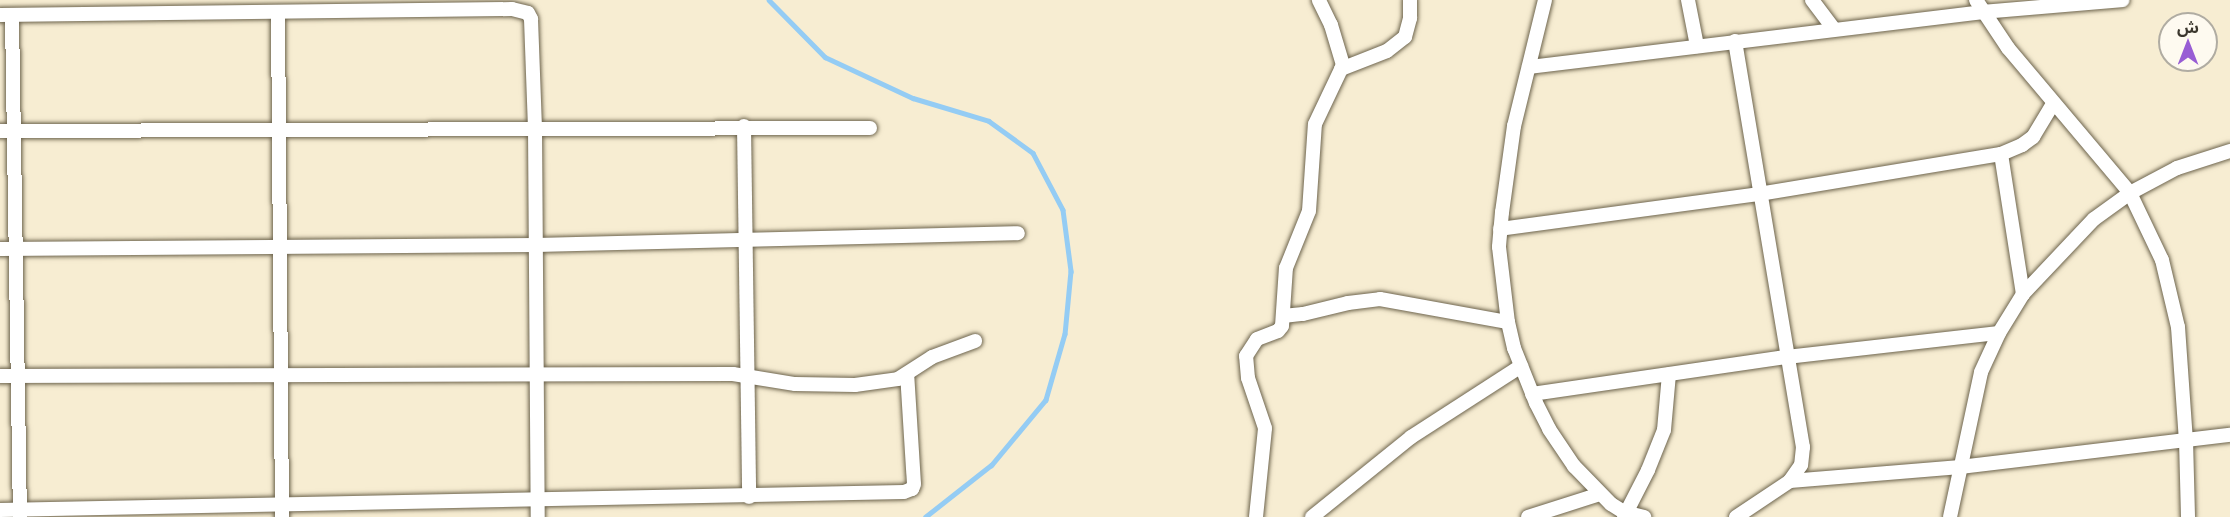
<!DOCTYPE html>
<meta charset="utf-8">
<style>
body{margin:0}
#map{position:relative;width:2230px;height:517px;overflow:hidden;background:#f7edd2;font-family:Literata,"Noto Sans Arabic",serif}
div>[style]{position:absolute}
.stream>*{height:4.5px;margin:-2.25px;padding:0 2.25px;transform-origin:2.25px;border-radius:2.25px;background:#94ccf4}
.roads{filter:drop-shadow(0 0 2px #6d644d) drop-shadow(0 0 2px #6d644d)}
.minor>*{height:14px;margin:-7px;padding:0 7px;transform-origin:7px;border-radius:7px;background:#fff}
span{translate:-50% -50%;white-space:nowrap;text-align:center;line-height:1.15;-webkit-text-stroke:5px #fefaf0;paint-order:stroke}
.north{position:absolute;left:2158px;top:12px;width:60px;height:60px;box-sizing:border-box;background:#fefaf0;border:2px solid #b0aca2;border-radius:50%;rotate:0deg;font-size:16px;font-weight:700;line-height:24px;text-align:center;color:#3b372d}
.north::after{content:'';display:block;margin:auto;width:21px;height:27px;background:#985dd4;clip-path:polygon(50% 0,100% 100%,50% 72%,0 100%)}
</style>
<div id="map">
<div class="stream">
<div style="left:769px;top:0;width:80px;rotate:45.5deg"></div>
<div style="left:825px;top:57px;width:97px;rotate:25deg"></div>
<div style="left:913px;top:98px;width:79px;rotate:16.8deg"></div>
<div style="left:989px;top:121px;width:54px;rotate:36deg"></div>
<div style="left:1033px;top:153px;width:64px;rotate:62.2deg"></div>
<div style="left:1063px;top:210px;width:62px;rotate:82.5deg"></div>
<div style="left:1071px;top:271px;width:63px;rotate:95.4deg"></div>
<div style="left:1065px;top:334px;width:69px;rotate:106.1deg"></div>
<div style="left:1046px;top:400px;width:85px;rotate:129.7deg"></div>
<div style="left:992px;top:465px;width:84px;rotate:141.8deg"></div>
</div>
<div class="roads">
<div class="minor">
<div style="left:1545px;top:0;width:130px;rotate:103.8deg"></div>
<div style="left:1514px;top:126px;width:87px;rotate:97.9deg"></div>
<div style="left:1502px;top:212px;width:35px;rotate:95deg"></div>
<div style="left:1499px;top:247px;width:76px;rotate:83.2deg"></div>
<div style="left:1508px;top:322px;width:27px;rotate:77deg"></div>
<div style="left:1514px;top:348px;width:59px;rotate:68.2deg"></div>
<div style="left:1536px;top:403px;width:29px;rotate:63deg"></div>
<div style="left:1549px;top:429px;width:45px;rotate:56deg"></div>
<div style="left:1574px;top:466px;width:53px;rotate:45.8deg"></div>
<div style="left:1611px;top:504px;width:15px;rotate:32deg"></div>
<div style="left:1624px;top:512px;width:21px;rotate:14deg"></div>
<div style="left:1688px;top:0;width:47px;rotate:78.9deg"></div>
<div style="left:1812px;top:0;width:36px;rotate:53deg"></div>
<div style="left:1976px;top:0;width:58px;rotate:56.3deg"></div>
<div style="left:2008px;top:48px;width:189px;rotate:49.9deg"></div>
<div style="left:2130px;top:193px;width:74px;rotate:64.5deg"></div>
<div style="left:2162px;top:260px;width:69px;rotate:76.6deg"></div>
<div style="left:2178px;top:327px;width:113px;rotate:86deg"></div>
<div style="left:2186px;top:440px;width:77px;rotate:88.5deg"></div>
<div style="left:278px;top:12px;width:505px;rotate:89.55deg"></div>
<div style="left:0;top:15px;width:512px;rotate:-0.67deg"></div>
<div style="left:512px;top:9px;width:16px;rotate:14deg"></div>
<div style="left:528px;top:13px;width:7px;rotate:63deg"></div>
<div style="left:531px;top:19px;width:109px;rotate:87.9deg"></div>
<div style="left:535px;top:128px;width:389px;rotate:89.6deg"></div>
<div style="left:12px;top:16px;width:501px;rotate:89.09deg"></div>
<div style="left:1735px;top:41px;width:412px;rotate:80.5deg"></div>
<div style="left:1803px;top:447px;width:18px;rotate:96deg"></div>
<div style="left:1801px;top:465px;width:19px;rotate:125deg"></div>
<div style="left:1790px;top:481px;width:65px;rotate:146.3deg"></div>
<div style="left:1529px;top:67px;width:457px;rotate:-6.9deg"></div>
<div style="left:1983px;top:12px;width:140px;rotate:-4.9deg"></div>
<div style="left:1341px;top:69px;width:49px;rotate:-21.4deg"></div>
<div style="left:1387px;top:51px;width:23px;rotate:-38deg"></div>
<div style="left:1405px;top:37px;width:20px;rotate:-75deg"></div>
<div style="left:1410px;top:18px;width:18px;rotate:-90deg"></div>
<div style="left:744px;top:126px;width:371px;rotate:89.2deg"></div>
<div style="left:0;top:131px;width:870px;rotate:-0.2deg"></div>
<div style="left:2001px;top:154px;width:142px;rotate:81.1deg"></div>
<div style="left:1500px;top:229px;width:261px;rotate:-7.7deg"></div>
<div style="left:1759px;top:194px;width:245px;rotate:-9.4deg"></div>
<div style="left:2001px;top:154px;width:23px;rotate:-23deg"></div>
<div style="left:2022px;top:145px;width:14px;rotate:-36deg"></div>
<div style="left:2033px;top:137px;width:39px;rotate:-59deg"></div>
<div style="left:0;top:249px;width:536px;rotate:-0.43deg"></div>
<div style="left:536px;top:245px;width:482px;rotate:-1.4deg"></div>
<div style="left:1283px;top:316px;width:20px;rotate:-6deg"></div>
<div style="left:1303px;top:314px;width:46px;rotate:-13.7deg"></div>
<div style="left:1348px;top:303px;width:32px;rotate:-7deg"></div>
<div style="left:1380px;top:299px;width:130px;rotate:10.2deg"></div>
<div style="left:0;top:376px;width:733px;rotate:-0.16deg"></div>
<div style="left:733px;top:374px;width:63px;rotate:9.2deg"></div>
<div style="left:795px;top:384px;width:60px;rotate:1deg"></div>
<div style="left:855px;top:385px;width:43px;rotate:-7.9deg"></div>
<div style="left:898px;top:379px;width:40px;rotate:-32.9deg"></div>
<div style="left:932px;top:357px;width:46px;rotate:-20.4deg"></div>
<div style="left:1532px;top:394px;width:258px;rotate:-8.3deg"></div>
<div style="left:1787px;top:357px;width:213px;rotate:-6.5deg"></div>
<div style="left:1790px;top:481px;width:171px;rotate:-4.7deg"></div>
<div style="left:1960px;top:467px;width:272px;rotate:-6.8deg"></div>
<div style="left:0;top:510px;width:904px;rotate:-1.14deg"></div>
<div style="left:904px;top:492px;width:9px;rotate:-21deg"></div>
<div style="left:912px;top:489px;width:5px;rotate:-68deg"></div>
<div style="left:914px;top:484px;width:110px;rotate:-93.6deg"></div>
<div style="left:1256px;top:517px;width:89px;rotate:-84.2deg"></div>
<div style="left:1265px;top:428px;width:53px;rotate:-108.8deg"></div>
<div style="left:1248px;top:378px;width:22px;rotate:-95deg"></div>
<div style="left:1246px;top:356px;width:20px;rotate:-57deg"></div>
<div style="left:1257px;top:339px;width:22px;rotate:-21deg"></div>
<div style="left:1278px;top:331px;width:6px;rotate:-51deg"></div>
<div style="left:1282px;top:326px;width:58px;rotate:-86.1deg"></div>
<div style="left:1286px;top:268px;width:61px;rotate:-68deg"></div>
<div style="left:1309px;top:211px;width:87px;rotate:-86.1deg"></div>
<div style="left:1315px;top:124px;width:65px;rotate:-64.6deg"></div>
<div style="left:1343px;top:65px;width:42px;rotate:-106.7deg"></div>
<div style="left:1331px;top:25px;width:28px;rotate:-116deg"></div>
<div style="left:1312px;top:517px;width:127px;rotate:-38.9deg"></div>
<div style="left:1411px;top:437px;width:131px;rotate:-32.8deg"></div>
<div style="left:1528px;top:517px;width:76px;rotate:-17.7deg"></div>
<div style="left:1624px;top:517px;width:53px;rotate:-62.9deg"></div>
<div style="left:1648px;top:470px;width:43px;rotate:-68.2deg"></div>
<div style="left:1664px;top:430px;width:56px;rotate:-84.9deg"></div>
<div style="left:1950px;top:517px;width:148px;rotate:-77.9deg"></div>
<div style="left:1981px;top:372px;width:43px;rotate:-65.2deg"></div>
<div style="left:1999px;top:333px;width:46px;rotate:-58.4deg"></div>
<div style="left:2023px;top:294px;width:103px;rotate:-46.6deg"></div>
<div style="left:2094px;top:219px;width:44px;rotate:-35.8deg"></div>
<div style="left:2130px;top:193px;width:53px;rotate:-28deg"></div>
<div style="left:2177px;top:168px;width:56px;rotate:-17.8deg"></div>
</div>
</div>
<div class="north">ش</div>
</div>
